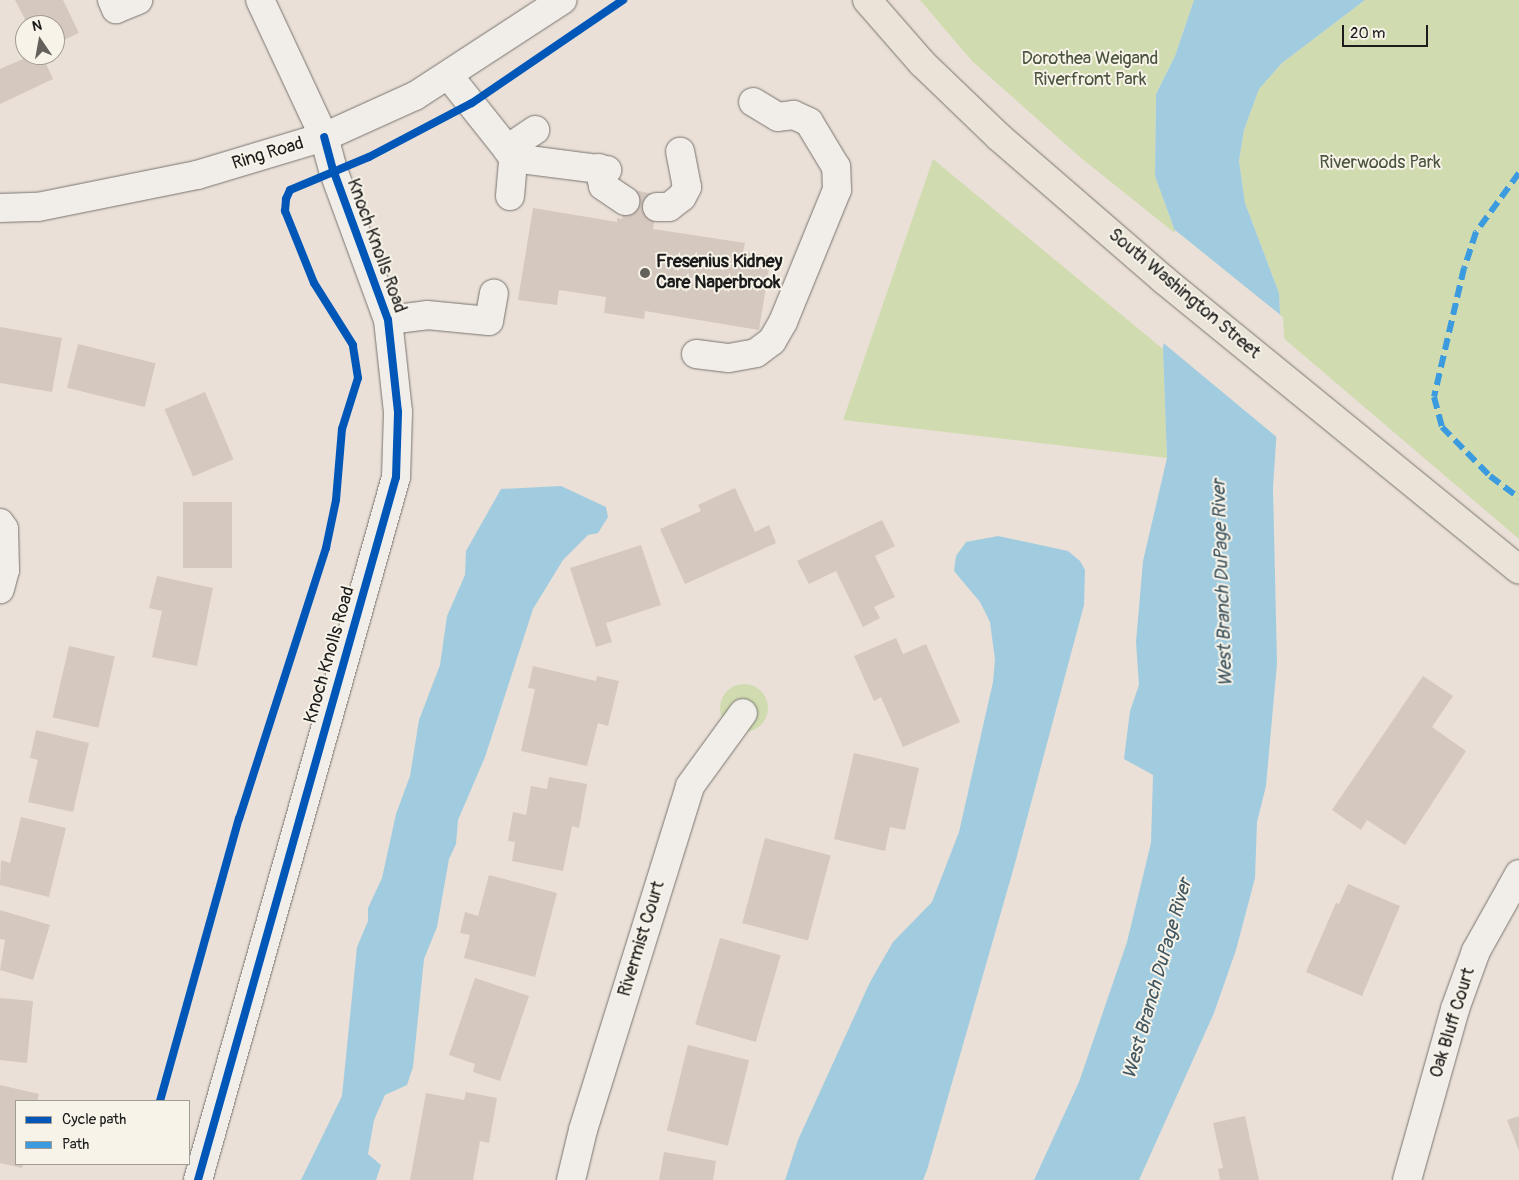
<!DOCTYPE html>
<style>
body{margin:0}
#map{position:relative;width:1519px;height:1180px;overflow:hidden;background:#eae0d7;font-family:Pangolin,sans-serif}
div>[style]{position:absolute}
.green>*{inset:0;background:#d0dcb0}
.round{border-radius:50%}
.water>*{inset:0;background:#a1ccdf}
.pier>*{inset:0;background:#eae0d7}
.building>*{inset:0;background:#d5c8bf;transform-origin:0 0}
.roads{filter:drop-shadow(0 0 1px #797470) drop-shadow(0 0 1px #797470)}
.minor>*{height:28px;margin:-14px;padding:0 14px;transform-origin:14px;border-radius:14px;background:#f1eeea}
.major>*{height:28px;margin:-14px;padding:0 14px;transform-origin:14px;border-radius:14px;background:#e9e3d8}
.quiet>*{height:6px;margin-top:-3px;transform-origin:0;background:repeating-linear-gradient(90deg,#3c9bdf 0 12px,transparent 0 18px)}
.cycleway>*{height:8px;margin:-4px;padding:0 4px;transform-origin:4px;border-radius:4px;background:#0057b8}
.dots>*{width:14px;height:14px;translate:-50% -50%;box-sizing:border-box;border:2px solid #f7f3e8;border-radius:50%}
span{translate:-50% -50%;white-space:nowrap;text-align:center;line-height:1.15;-webkit-text-stroke:4px #f7f3e8;paint-order:stroke}
.park-label{font-size:18px;color:#4b543f}
.street-label{font-size:18px;color:#1c1c1c}
.poi-label{font-size:18px;color:#1c1c1c;font-weight:700}
.left{translate:0 -50%;text-align:left}
.water-label{font-size:19px;color:#405661;font-style:italic}
.legend{position:absolute;left:15px;top:1100px;width:175px;height:65px;box-sizing:border-box;background:#f7f3e8;border:1px solid #9f9d96;margin:0;padding:6px 9px;list-style:none;font-size:15px;color:#1c1c1c}
.legend li{display:flex;align-items:center;gap:10px;height:25px}
.legend b{width:25px;border:1px solid #9f9d96}
.north{position:absolute;left:15px;top:15px;width:50px;height:50px;box-sizing:border-box;background:#f7f3e8;border:1px solid #9f9d96;border-radius:50%;rotate:348deg;font-size:14px;font-weight:700;line-height:20px;text-align:center;color:#1c1c1c}
.north::after{content:'';display:block;margin:auto;width:18px;height:22px;background:#64615d;clip-path:polygon(50% 0,100% 100%,50% 72%,0 100%)}
.scale{position:absolute;left:1342px;top:25px;width:86px;height:22px;box-sizing:border-box;border:2px solid #1c1c1c;border-top:0;padding-left:6px;font-size:15px;line-height:18px;white-space:nowrap;color:#1c1c1c;-webkit-text-stroke:4px #f7f3e8;paint-order:stroke}
</style>
<div id="map">
<div class="green">
<div style="clip-path:polygon(920px 0,1194px 0,1175px 56px,1156px 94px,1155px 176px,1176px 234px,1081px 158px,972px 61px)"></div>
<div style="clip-path:polygon(1365px 0,1519px 0,1519px 539px,1281px 336px,1279px 293px,1245px 203px,1239px 161px,1244px 130px,1259px 89px,1282px 63px)"></div>
<div style="clip-path:polygon(933px 159px,1163px 349px,1167px 458px,843px 420px)"></div>
<div class="round" style="left:720px;top:684px;width:48px;height:48px"></div>
</div>
<div class="water">
<div style="clip-path:polygon(1194px 0,1365px 0,1282px 63px,1259px 89px,1244px 130px,1239px 161px,1245px 203px,1279px 293px,1282px 349px,1273px 488px,1277px 663px,1266px 786px,1257px 822px,1255px 878px,1236px 950px,1214px 1013px,1139px 1180px,1034px 1180px,1079px 1082px,1127px 942px,1151px 843px,1153px 775px,1124px 759px,1130px 711px,1139px 685px,1136px 642px,1143px 561px,1167px 458px,1163px 349px,1176px 234px,1155px 176px,1156px 94px,1175px 56px)"></div>
<div style="clip-path:polygon(561px 486px,606px 507px,608px 517px,598px 533px,588px 535px,563px 560px,533px 609px,485px 757px,458px 820px,456px 844px,449px 859px,437px 927px,424px 959px,413px 1067px,407px 1085px,385px 1095px,374px 1120px,368px 1154px,381px 1165px,376px 1180px,301px 1180px,342px 1096px,357px 947px,368px 921px,368px 908px,382px 878px,396px 814px,410px 776px,419px 720px,440px 665px,447px 616px,465px 575px,466px 551px,501px 489px)"></div>
<div style="clip-path:polygon(998px 536px,1068px 551px,1080px 561px,1085px 570px,1084px 605px,1014px 867px,927px 1170px,923px 1180px,785px 1180px,798px 1140px,870px 982px,893px 942px,932px 902px,959px 832px,993px 682px,995px 660px,990px 622px,980px 602px,954px 571px,956px 556px,966px 542px)"></div>
</div>
<div class="pier">
<div style="clip-path:polygon(1175px 230px,1283px 317px,1285px 349px,1279px 439px,1161px 341px)"></div>
</div>
<div class="building">
<div style="clip-path:polygon(15px 0,63px 0,79px 33px,55px 44px,55px 25px,28px 25px)"></div>
<div style="clip-path:polygon(32px 55px,42px 55px,53px 79px,0 104px,0 69px)"></div>
<div style="clip-path:polygon(628px 189px,659px 195px,653px 229px,745px 243px,743px 252px,771px 256px,759px 330px,645px 311px,644px 319px,604px 313px,606px 297px,559px 290px,557px 305px,518px 300px,533px 208px,617px 222px,617px 218px,622px 219px)"></div>
<div style="clip-path:polygon(0 327px,62px 338px,52px 392px,0 383px)"></div>
<div style="left:78px;top:344px;width:80px;height:45px;rotate:14deg"></div>
<div style="left:205px;top:392px;width:73px;height:44px;rotate:67deg"></div>
<div style="clip-path:polygon(735px 488px,755px 532px,769px 525px,776px 543px,685px 584px,660px 529px,701px 511px,698px 505px)"></div>
<div style="left:183px;top:502px;width:49px;height:66px"></div>
<div style="clip-path:polygon(882px 520px,895px 546px,875px 556px,895px 597px,874px 607px,880px 618px,863px 627px,836px 571px,809px 584px,797px 561px)"></div>
<div style="clip-path:polygon(641px 545px,661px 605px,606px 623px,612px 642px,596px 647px,570px 568px)"></div>
<div style="clip-path:polygon(157px 576px,213px 588px,197px 666px,152px 657px,162px 611px,149px 608px)"></div>
<div style="clip-path:polygon(896px 638px,903px 654px,926px 644px,960px 722px,903px 747px,881px 697px,874px 701px,854px 656px)"></div>
<div style="left:69px;top:646px;width:47px;height:73px;rotate:13deg"></div>
<div style="clip-path:polygon(533px 666px,596px 681px,597px 676px,619px 681px,608px 726px,598px 723px,587px 766px,521px 751px,535px 689px,528px 688px)"></div>
<div style="clip-path:polygon(1423px 676px,1453px 696px,1432px 727px,1466px 751px,1405px 845px,1367px 820px,1361px 830px,1332px 810px)"></div>
<div style="clip-path:polygon(36px 730px,89px 743px,73px 812px,28px 802px,38px 760px,30px 758px)"></div>
<div style="clip-path:polygon(854px 753px,919px 768px,905px 830px,890px 827px,885px 851px,834px 839px)"></div>
<div style="clip-path:polygon(549px 777px,587px 784px,579px 828px,572px 826px,563px 871px,512px 861px,515px 842px,508px 841px,513px 812px,526px 815px,531px 786px,547px 789px)"></div>
<div style="clip-path:polygon(21px 817px,66px 828px,49px 897px,0 885px,1px 860px,10px 863px)"></div>
<div style="left:765px;top:838px;width:68px;height:88px;rotate:15deg"></div>
<div style="clip-path:polygon(489px 875px,557px 893px,535px 977px,464px 958px,470px 935px,460px 933px,465px 912px,478px 916px)"></div>
<div style="clip-path:polygon(1348px 884px,1400px 906px,1362px 996px,1306px 972px,1336px 903px,1339px 904px)"></div>
<div style="clip-path:polygon(0 910px,50px 925px,33px 980px,0 970px,5px 940px,0 939px)"></div>
<div style="left:720px;top:938px;width:63px;height:90px;rotate:16deg"></div>
<div style="clip-path:polygon(475px 978px,529px 996px,500px 1081px,473px 1072px,475px 1064px,449px 1055px)"></div>
<div style="clip-path:polygon(0 998px,33px 1001px,27px 1063px,0 1060px)"></div>
<div style="left:688px;top:1045px;width:63px;height:88px;rotate:14deg"></div>
<div style="clip-path:polygon(0 1085px,39px 1094px,37px 1101px,16px 1101px,16px 1164px,23px 1164px,22px 1168px,0 1163px)"></div>
<div style="clip-path:polygon(466px 1092px,497px 1098px,489px 1143px,480px 1141px,473px 1180px,410px 1180px,426px 1093px,464px 1100px)"></div>
<div style="clip-path:polygon(1245px 1116px,1259px 1180px,1220px 1180px,1218px 1169px,1223px 1168px,1213px 1123px)"></div>
<div style="clip-path:polygon(1519px 1116px,1519px 1151px,1507px 1120px)"></div>
<div style="clip-path:polygon(664px 1152px,716px 1161px,713px 1180px,659px 1180px)"></div>
</div>
<div class="roads">
<div class="minor">
<div style="left:112px;top:0;width:10px;rotate:66deg"></div>
<div style="left:116px;top:9px;width:24px;rotate:-22deg"></div>
<div style="left:449px;top:76px;width:93px;rotate:51.5deg"></div>
<div style="left:507px;top:149px;width:34px;rotate:-34deg"></div>
<div style="left:507px;top:149px;width:11px;rotate:56deg"></div>
<div style="left:513px;top:158px;width:95px;rotate:7.3deg"></div>
<div style="left:599px;top:168px;width:18px;rotate:77deg"></div>
<div style="left:603px;top:186px;width:27px;rotate:34deg"></div>
<div style="left:510px;top:196px;width:38px;rotate:-85deg"></div>
<div style="left:657px;top:207px;width:12px"></div>
<div style="left:669px;top:207px;width:16px;rotate:-38deg"></div>
<div style="left:682px;top:197px;width:11px;rotate:-63deg"></div>
<div style="left:687px;top:187px;width:36px;rotate:-101deg"></div>
<div style="left:0;top:208px;width:38px;rotate:-2deg"></div>
<div style="left:38px;top:207px;width:162px;rotate:-11.4deg"></div>
<div style="left:197px;top:175px;width:133px;rotate:-16.7deg"></div>
<div style="left:324px;top:137px;width:100px;rotate:-24.3deg"></div>
<div style="left:415px;top:96px;width:176px;rotate:-33.1deg"></div>
<div style="left:388px;top:320px;width:39px;rotate:-7deg"></div>
<div style="left:427px;top:315px;width:62px;rotate:5.5deg"></div>
<div style="left:489px;top:321px;width:28px;rotate:-80deg"></div>
<div style="left:696px;top:354px;width:33px;rotate:7deg"></div>
<div style="left:729px;top:358px;width:27px;rotate:-10deg"></div>
<div style="left:756px;top:353px;width:20px;rotate:-37deg"></div>
<div style="left:772px;top:341px;width:22px;rotate:-60deg"></div>
<div style="left:783px;top:322px;width:143px;rotate:-67.8deg"></div>
<div style="left:837px;top:190px;width:23px;rotate:-92deg"></div>
<div style="left:836px;top:167px;width:52px;rotate:-121deg"></div>
<div style="left:809px;top:122px;width:17px;rotate:-155deg"></div>
<div style="left:794px;top:115px;width:16px;rotate:173deg"></div>
<div style="left:778px;top:117px;width:29px;rotate:-149deg"></div>
<div style="left:0;top:523px;width:7px;rotate:56deg"></div>
<div style="left:4px;top:529px;width:41px;rotate:88.6deg"></div>
<div style="left:5px;top:570px;width:20px;rotate:105deg"></div>
<div style="left:198px;top:1180px;width:730px;rotate:-74.27deg"></div>
<div style="left:396px;top:477px;width:65px;rotate:-88.2deg"></div>
<div style="left:398px;top:412px;width:93px;rotate:-96.2deg"></div>
<div style="left:388px;top:320px;width:160px;rotate:-110.1deg"></div>
<div style="left:333px;top:170px;width:34px;rotate:-105deg"></div>
<div style="left:324px;top:137px;width:151px;rotate:-115deg"></div>
<div style="left:571px;top:1180px;width:51px;rotate:-76.5deg"></div>
<div style="left:583px;top:1130px;width:360px;rotate:-72.7deg"></div>
<div style="left:690px;top:786px;width:90px;rotate:-54deg"></div>
<div style="left:1407px;top:1180px;width:178px;rotate:-74.3deg"></div>
<div style="left:1455px;top:1009px;width:62px;rotate:-70.1deg"></div>
<div style="left:1476px;top:951px;width:88px;rotate:-60.8deg"></div>
</div>
<div class="major">
<div style="left:867px;top:0;width:84px;rotate:48.9deg"></div>
<div style="left:922px;top:63px;width:107px;rotate:43.9deg"></div>
<div style="left:999px;top:137px;width:218px;rotate:40.9deg"></div>
<div style="left:1164px;top:280px;width:458px;rotate:39.2deg"></div>
</div>
</div>
<div class="quiet">
<div style="left:1519px;top:173px;width:73px;rotate:126.1deg"></div>
<div style="left:1476px;top:232px;width:38px;rotate:108deg"></div>
<div style="left:1464px;top:268px;width:132px;rotate:103.1deg"></div>
<div style="left:1434px;top:397px;width:31px;rotate:75deg"></div>
<div style="left:1442px;top:427px;width:69px;rotate:45.6deg"></div>
<div style="left:1490px;top:476px;width:36px;rotate:37deg"></div>
</div>
<div class="cycleway">
<div style="left:160px;top:1101px;width:293px;rotate:-74.4deg"></div>
<div style="left:239px;top:819px;width:285px;rotate:-72.2deg"></div>
<div style="left:326px;top:548px;width:49px;rotate:-78.2deg"></div>
<div style="left:336px;top:500px;width:71px;rotate:-85.2deg"></div>
<div style="left:342px;top:429px;width:53px;rotate:-72.6deg"></div>
<div style="left:358px;top:378px;width:33px;rotate:-99deg"></div>
<div style="left:353px;top:345px;width:73px;rotate:-122.2deg"></div>
<div style="left:314px;top:283px;width:78px;rotate:-111.9deg"></div>
<div style="left:285px;top:211px;width:12px;rotate:-85deg"></div>
<div style="left:286px;top:199px;width:10px;rotate:-66deg"></div>
<div style="left:290px;top:190px;width:86px;rotate:-22.7deg"></div>
<div style="left:369px;top:157px;width:116px;rotate:-27.7deg"></div>
<div style="left:472px;top:103px;width:183px;rotate:-34.3deg"></div>
<div style="left:198px;top:1180px;width:730px;rotate:-74.27deg"></div>
<div style="left:396px;top:477px;width:65px;rotate:-88.2deg"></div>
<div style="left:398px;top:412px;width:93px;rotate:-96.2deg"></div>
<div style="left:388px;top:320px;width:160px;rotate:-110.1deg"></div>
<div style="left:333px;top:170px;width:34px;rotate:-105deg"></div>
</div>
<div class="dots">
<div style="left:645px;top:273px;background:#64615d"></div>
</div>
<div class="park-label">
<span style="left:1090px;top:70px">Dorothea Weigand<br>Riverfront Park</span>
<span style="left:1380px;top:163px">Riverwoods Park</span>
</div>
<div class="street-label">
<span style="left:268px;top:154px;rotate:-17deg">Ring Road</span>
<span style="left:376px;top:246px;rotate:70deg">Knoch Knolls Road</span>
<span style="left:1184px;top:294px;rotate:40deg">South Washington Street</span>
<span style="left:330px;top:655px;rotate:-74deg">Knoch Knolls Road</span>
<span style="left:642px;top:939px;rotate:-73deg">Rivermist Court</span>
<span style="left:1453px;top:1023px;rotate:-73deg">Oak Bluff Court</span>
</div>
<div class="poi-label">
<span class="left" style="left:656px;top:273px">Fresenius Kidney<br>Care Naperbrook</span>
</div>
<div class="water-label">
<span style="left:1223px;top:583px;rotate:-92deg">West Branch DuPage River</span>
<span style="left:1158px;top:979px;rotate:-74deg">West Branch DuPage River</span>
</div>
<ul class="legend">
<li><b style="height:6px;background:#0057b8"></b>Cycle path</li>
<li><b style="height:6px;background:#3c9bdf"></b>Path</li>
</ul>
<div class="north">N</div>
<div class="scale">20 m</div>
</div>
